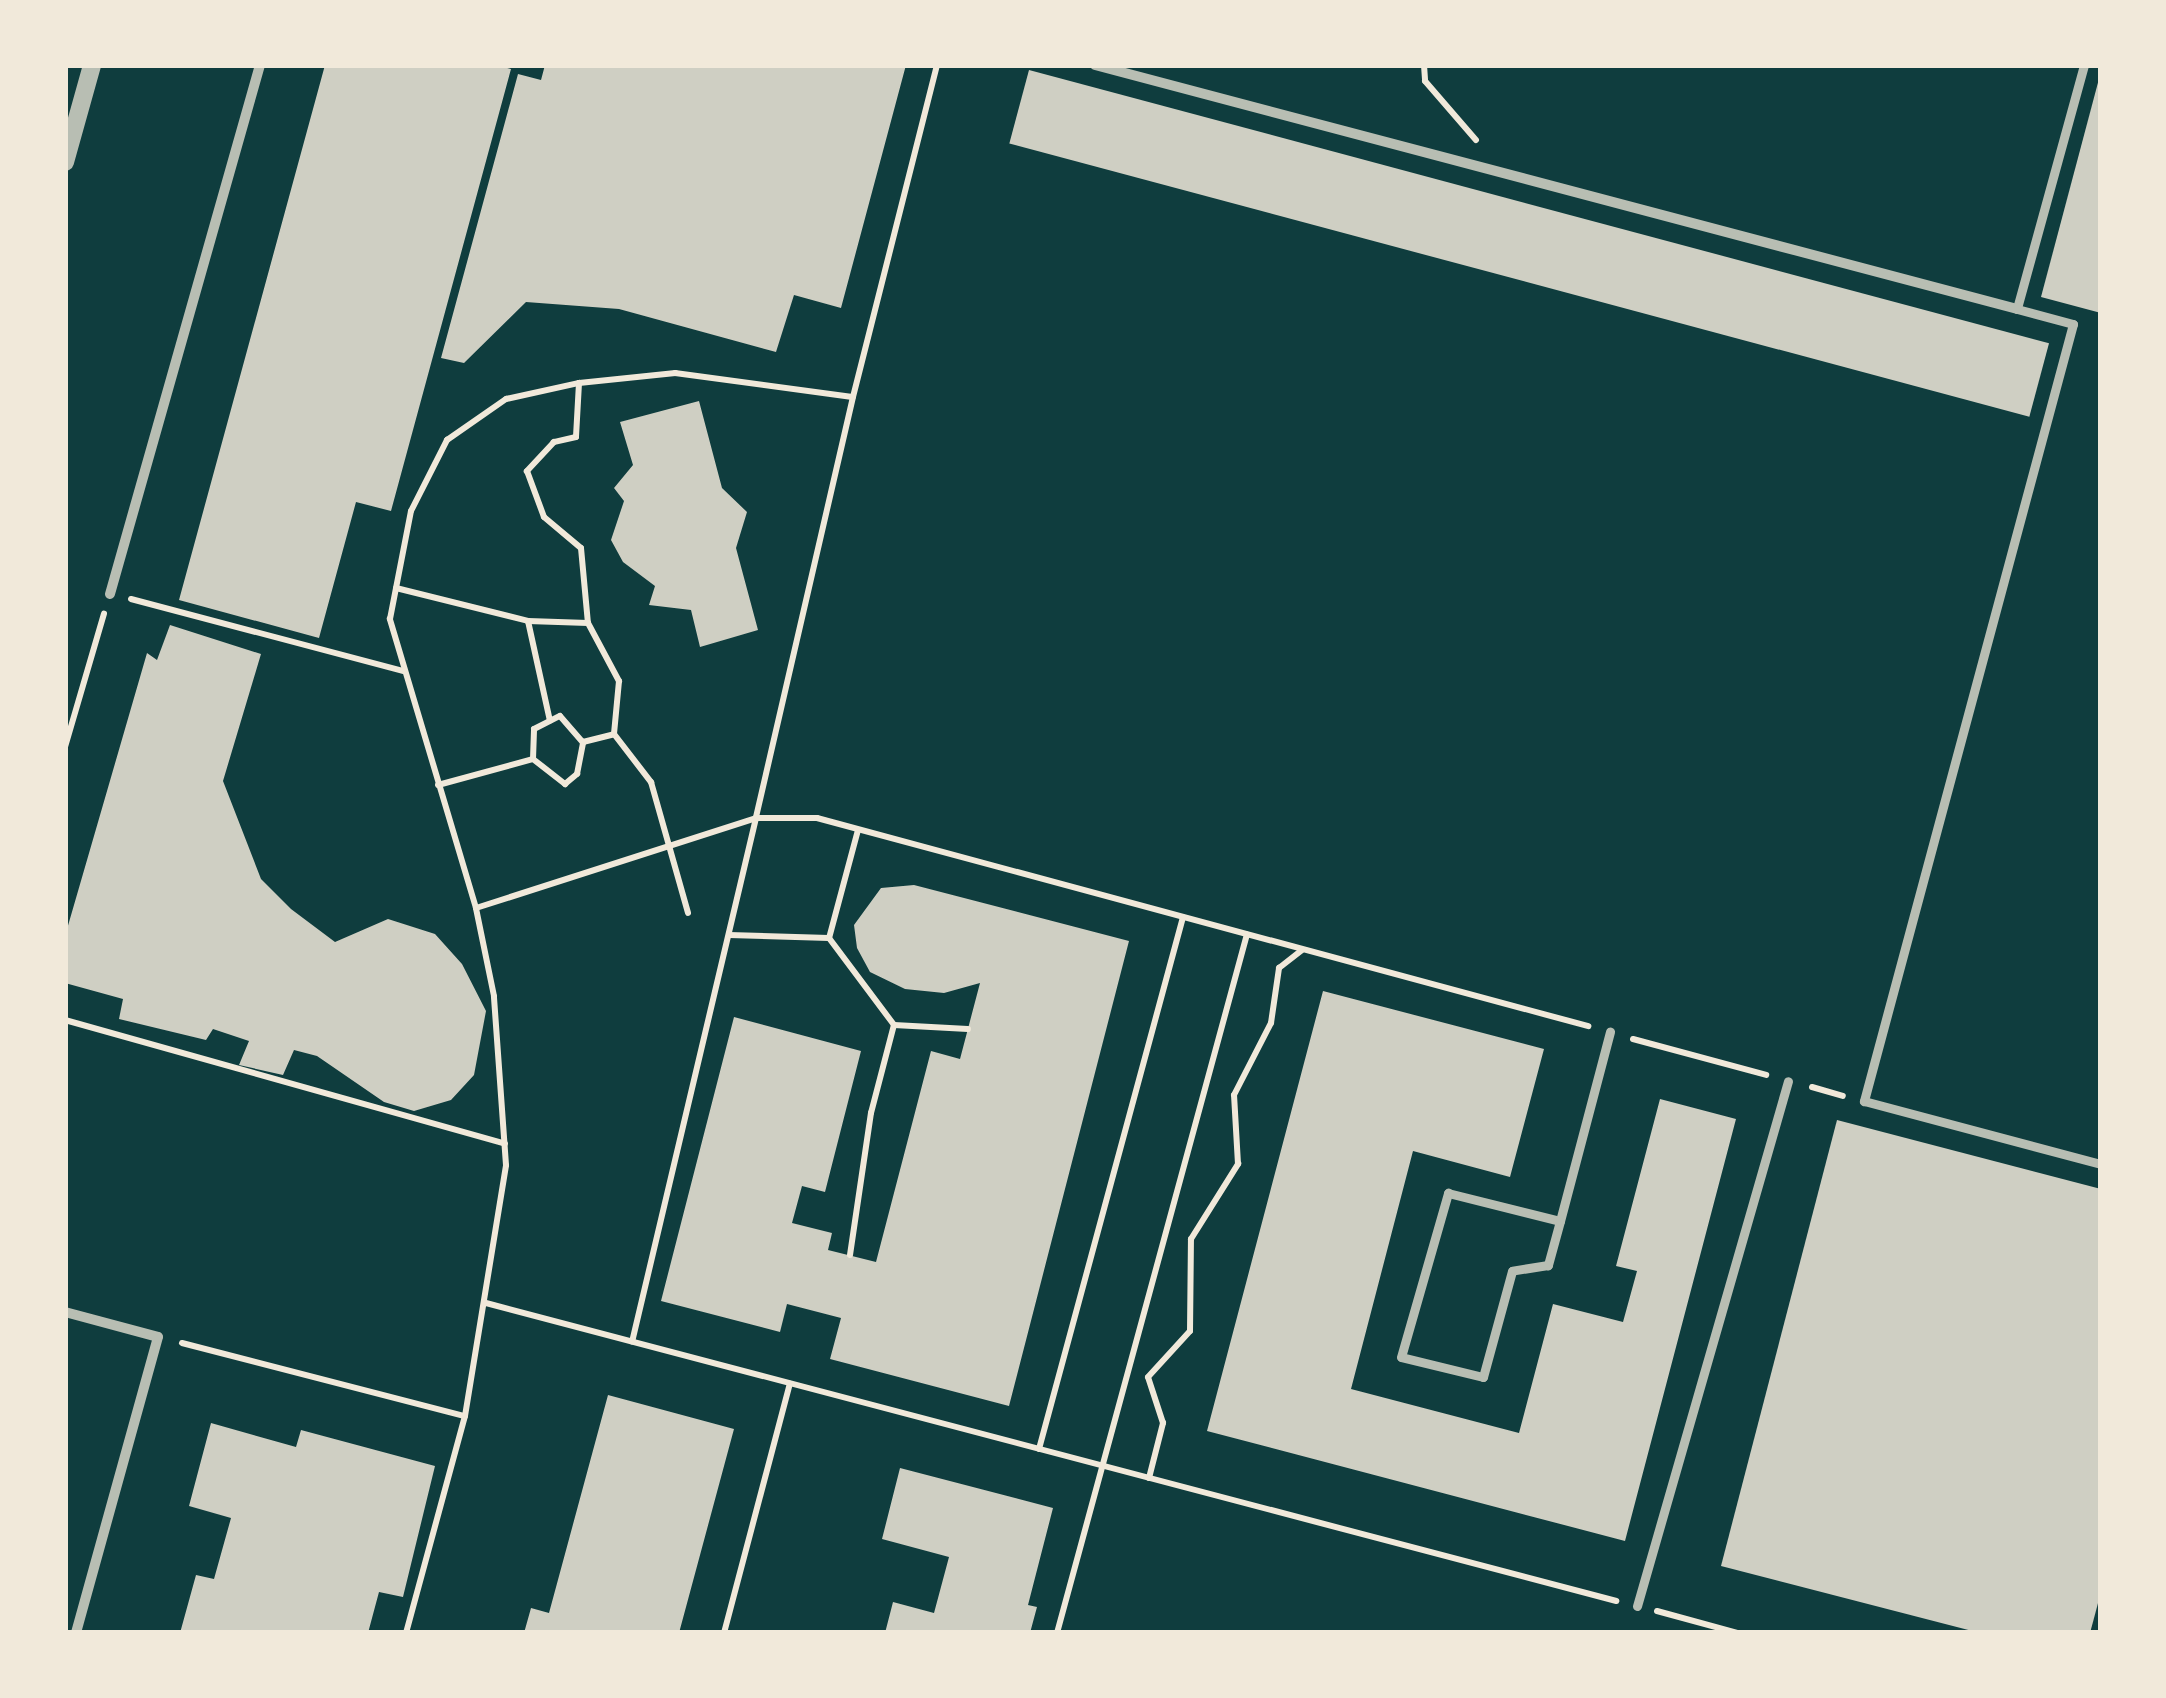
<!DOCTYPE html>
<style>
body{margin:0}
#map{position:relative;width:2166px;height:1698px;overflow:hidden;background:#0f3d3e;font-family:Raleway,sans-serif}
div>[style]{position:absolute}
.building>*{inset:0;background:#cfcfc3;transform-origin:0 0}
.path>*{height:6px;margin:-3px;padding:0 3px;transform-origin:3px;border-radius:3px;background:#f1e9da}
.pedestrian>*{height:9px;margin:-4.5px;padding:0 4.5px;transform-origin:4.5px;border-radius:4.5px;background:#b8beb3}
.minor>*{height:10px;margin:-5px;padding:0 5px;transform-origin:5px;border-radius:5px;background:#b8beb3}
.tertiary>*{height:18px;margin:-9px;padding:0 9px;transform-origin:9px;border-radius:9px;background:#b8beb3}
span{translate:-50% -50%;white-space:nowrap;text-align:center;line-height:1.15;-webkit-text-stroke:9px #f1e9da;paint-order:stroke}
.frame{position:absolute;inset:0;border:68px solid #f1e9da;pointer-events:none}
</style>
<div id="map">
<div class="building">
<div style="clip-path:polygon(325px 65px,496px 65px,511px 69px,391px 511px,356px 502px,319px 638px,179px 600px)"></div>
<div style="clip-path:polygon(545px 65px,906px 65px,841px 308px,794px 295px,776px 352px,619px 309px,526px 302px,464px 363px,441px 358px,518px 74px,541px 80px)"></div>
<div style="left:1029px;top:70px;width:1056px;height:76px;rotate:15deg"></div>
<div style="clip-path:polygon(2100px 75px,2101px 75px,2101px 313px,2041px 297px)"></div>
<div style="clip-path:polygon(699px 401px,722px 488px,747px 512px,736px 548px,758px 630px,700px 647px,691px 610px,649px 605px,655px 586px,623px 562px,611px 540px,624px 501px,614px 488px,633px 465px,620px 422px)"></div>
<div style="clip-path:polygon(170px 625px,261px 654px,223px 781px,261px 879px,291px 909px,335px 942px,388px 919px,435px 934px,462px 964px,486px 1011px,474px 1075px,451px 1100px,414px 1111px,384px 1102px,317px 1056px,294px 1050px,283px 1075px,239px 1065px,249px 1041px,213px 1029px,206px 1040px,119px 1019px,123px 999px,65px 983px,65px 936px,147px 653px,157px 660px)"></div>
<div style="clip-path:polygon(914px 885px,1129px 941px,1009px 1406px,830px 1359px,841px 1318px,787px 1304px,780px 1332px,661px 1301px,734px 1017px,861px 1051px,825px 1192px,802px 1186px,792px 1223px,832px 1233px,828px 1250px,876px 1262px,931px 1051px,960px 1059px,980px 983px,944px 993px,905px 989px,870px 972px,857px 948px,854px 925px,881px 888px)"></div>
<div style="clip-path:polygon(1323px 991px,1544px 1049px,1510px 1177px,1413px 1151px,1351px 1389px,1519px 1433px,1553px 1304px,1623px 1322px,1637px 1271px,1616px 1266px,1660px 1099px,1736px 1119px,1625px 1541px,1207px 1431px)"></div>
<div style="clip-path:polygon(1837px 1120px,2101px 1189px,2101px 1592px,2090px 1633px,1980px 1633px,1721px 1566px)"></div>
<div style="clip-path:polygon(608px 1395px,734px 1429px,679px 1633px,524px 1633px,531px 1608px,549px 1613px)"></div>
<div style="clip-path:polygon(211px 1423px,296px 1447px,301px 1430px,435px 1466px,403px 1597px,379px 1592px,368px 1633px,180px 1633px,196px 1575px,214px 1579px,231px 1518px,189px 1506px)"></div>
<div style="clip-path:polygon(900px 1468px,1053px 1508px,1028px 1605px,1037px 1607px,1030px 1633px,885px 1633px,893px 1602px,934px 1613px,949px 1557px,882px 1539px)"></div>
</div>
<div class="path">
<div style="left:937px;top:65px;width:342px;rotate:104.2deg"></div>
<div style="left:853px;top:397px;width:432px;rotate:103deg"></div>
<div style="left:756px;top:818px;width:61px"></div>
<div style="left:817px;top:818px;width:799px;rotate:15.1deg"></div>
<div style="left:1424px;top:65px;width:16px;rotate:86deg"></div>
<div style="left:1425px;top:81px;width:78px;rotate:49.2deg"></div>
<div style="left:579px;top:383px;width:54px;rotate:93.2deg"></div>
<div style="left:576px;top:437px;width:23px;rotate:167deg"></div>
<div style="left:554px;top:442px;width:40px;rotate:133deg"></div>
<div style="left:527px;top:471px;width:49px;rotate:69.7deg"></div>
<div style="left:544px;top:517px;width:48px;rotate:40deg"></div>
<div style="left:581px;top:548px;width:75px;rotate:84.7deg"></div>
<div style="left:396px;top:588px;width:136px;rotate:14deg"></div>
<div style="left:528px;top:621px;width:102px;rotate:77.6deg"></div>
<div style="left:131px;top:599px;width:282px;rotate:14.8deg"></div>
<div style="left:528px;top:621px;width:60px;rotate:1.9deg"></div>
<div style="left:588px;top:623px;width:66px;rotate:61.9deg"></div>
<div style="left:619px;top:681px;width:53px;rotate:95.4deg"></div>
<div style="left:65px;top:747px;width:139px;rotate:-73.7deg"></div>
<div style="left:533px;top:759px;width:30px;rotate:-88deg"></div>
<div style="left:534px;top:729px;width:29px;rotate:-27deg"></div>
<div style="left:560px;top:716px;width:35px;rotate:49deg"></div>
<div style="left:438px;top:785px;width:98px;rotate:-15.3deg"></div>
<div style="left:533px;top:759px;width:41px;rotate:38deg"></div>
<div style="left:565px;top:784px;width:16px;rotate:-40deg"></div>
<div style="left:577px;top:774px;width:33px;rotate:-79deg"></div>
<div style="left:583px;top:742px;width:32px;rotate:-14deg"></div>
<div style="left:614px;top:734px;width:61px;rotate:52.4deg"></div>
<div style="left:651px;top:782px;width:136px;rotate:74.2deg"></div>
<div style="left:858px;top:830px;width:112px;rotate:105deg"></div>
<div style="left:829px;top:938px;width:109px;rotate:53.2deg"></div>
<div style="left:894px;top:1025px;width:74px;rotate:3.1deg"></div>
<div style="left:476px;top:908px;width:302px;rotate:-106.6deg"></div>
<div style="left:390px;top:619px;width:110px;rotate:-79deg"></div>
<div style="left:411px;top:511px;width:80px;rotate:-63.1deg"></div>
<div style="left:447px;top:440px;width:72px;rotate:-34.8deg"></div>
<div style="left:506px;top:399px;width:75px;rotate:-12.4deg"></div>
<div style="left:579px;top:383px;width:97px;rotate:-5.9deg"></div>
<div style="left:675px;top:373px;width:179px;rotate:7.7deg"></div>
<div style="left:729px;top:935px;width:100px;rotate:1.7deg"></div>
<div style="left:65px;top:1020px;width:457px;rotate:15.7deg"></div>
<div style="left:1633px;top:1039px;width:138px;rotate:15.1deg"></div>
<div style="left:1812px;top:1087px;width:32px;rotate:16deg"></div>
<div style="left:850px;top:1255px;width:144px;rotate:-81.6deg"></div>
<div style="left:871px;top:1113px;width:91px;rotate:-75.4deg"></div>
<div style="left:486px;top:1303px;width:1169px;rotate:14.77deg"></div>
<div style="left:182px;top:1343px;width:292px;rotate:14.5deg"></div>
<div style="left:465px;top:1416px;width:254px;rotate:-80.7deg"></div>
<div style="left:506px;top:1165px;width:169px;rotate:-94.1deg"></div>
<div style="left:494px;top:996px;width:90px;rotate:-101.6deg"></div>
<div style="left:476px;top:908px;width:294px;rotate:-17.8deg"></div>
<div style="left:756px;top:818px;width:538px;rotate:103.31deg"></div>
<div style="left:1039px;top:1449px;width:551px;rotate:-74.85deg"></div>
<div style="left:1149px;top:1478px;width:57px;rotate:-75.7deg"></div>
<div style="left:1163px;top:1423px;width:48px;rotate:-108.1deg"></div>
<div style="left:1148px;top:1377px;width:62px;rotate:-47.6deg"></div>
<div style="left:1190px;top:1331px;width:92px;rotate:-89.4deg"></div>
<div style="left:1191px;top:1239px;width:89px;rotate:-57.9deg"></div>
<div style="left:1238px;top:1164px;width:69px;rotate:-93.3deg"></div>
<div style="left:1234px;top:1095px;width:81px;rotate:-62.8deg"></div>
<div style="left:1271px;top:1023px;width:56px;rotate:-81.7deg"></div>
<div style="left:1279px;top:968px;width:29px;rotate:-38deg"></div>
<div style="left:1657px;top:1611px;width:84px;rotate:15.2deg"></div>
<div style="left:406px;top:1633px;width:225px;rotate:-74.8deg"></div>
<div style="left:724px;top:1633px;width:258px;rotate:-75.2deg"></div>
<div style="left:1057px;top:1633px;width:724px;rotate:-74.79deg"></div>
</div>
<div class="pedestrian">
<div style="left:2084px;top:65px;width:253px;rotate:105.4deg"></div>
<div style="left:2017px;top:309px;width:58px;rotate:15deg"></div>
<div style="left:2073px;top:324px;width:805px;rotate:105.06deg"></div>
<div style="left:1864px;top:1101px;width:245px;rotate:14.9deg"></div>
<div style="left:1560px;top:1221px;width:46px;rotate:105.3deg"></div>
<div style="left:1548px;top:1265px;width:36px;rotate:171deg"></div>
<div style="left:1512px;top:1271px;width:110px;rotate:105.3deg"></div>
<div style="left:1483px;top:1377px;width:84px;rotate:-166.3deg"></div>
<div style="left:1401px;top:1357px;width:171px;rotate:-74deg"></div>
<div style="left:1448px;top:1193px;width:115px;rotate:14deg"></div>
<div style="left:1560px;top:1221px;width:196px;rotate:-75.2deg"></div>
<div style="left:1637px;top:1606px;width:546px;rotate:-73.95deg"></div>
</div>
<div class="minor">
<div style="left:1095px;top:65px;width:954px;rotate:14.82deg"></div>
<div style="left:110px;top:594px;width:550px;rotate:-74.17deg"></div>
<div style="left:65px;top:1312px;width:96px;rotate:15deg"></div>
<div style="left:158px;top:1337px;width:307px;rotate:105.5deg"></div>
</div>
<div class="tertiary">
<div style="left:65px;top:162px;width:101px;rotate:-74.4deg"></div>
</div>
<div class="frame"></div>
</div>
